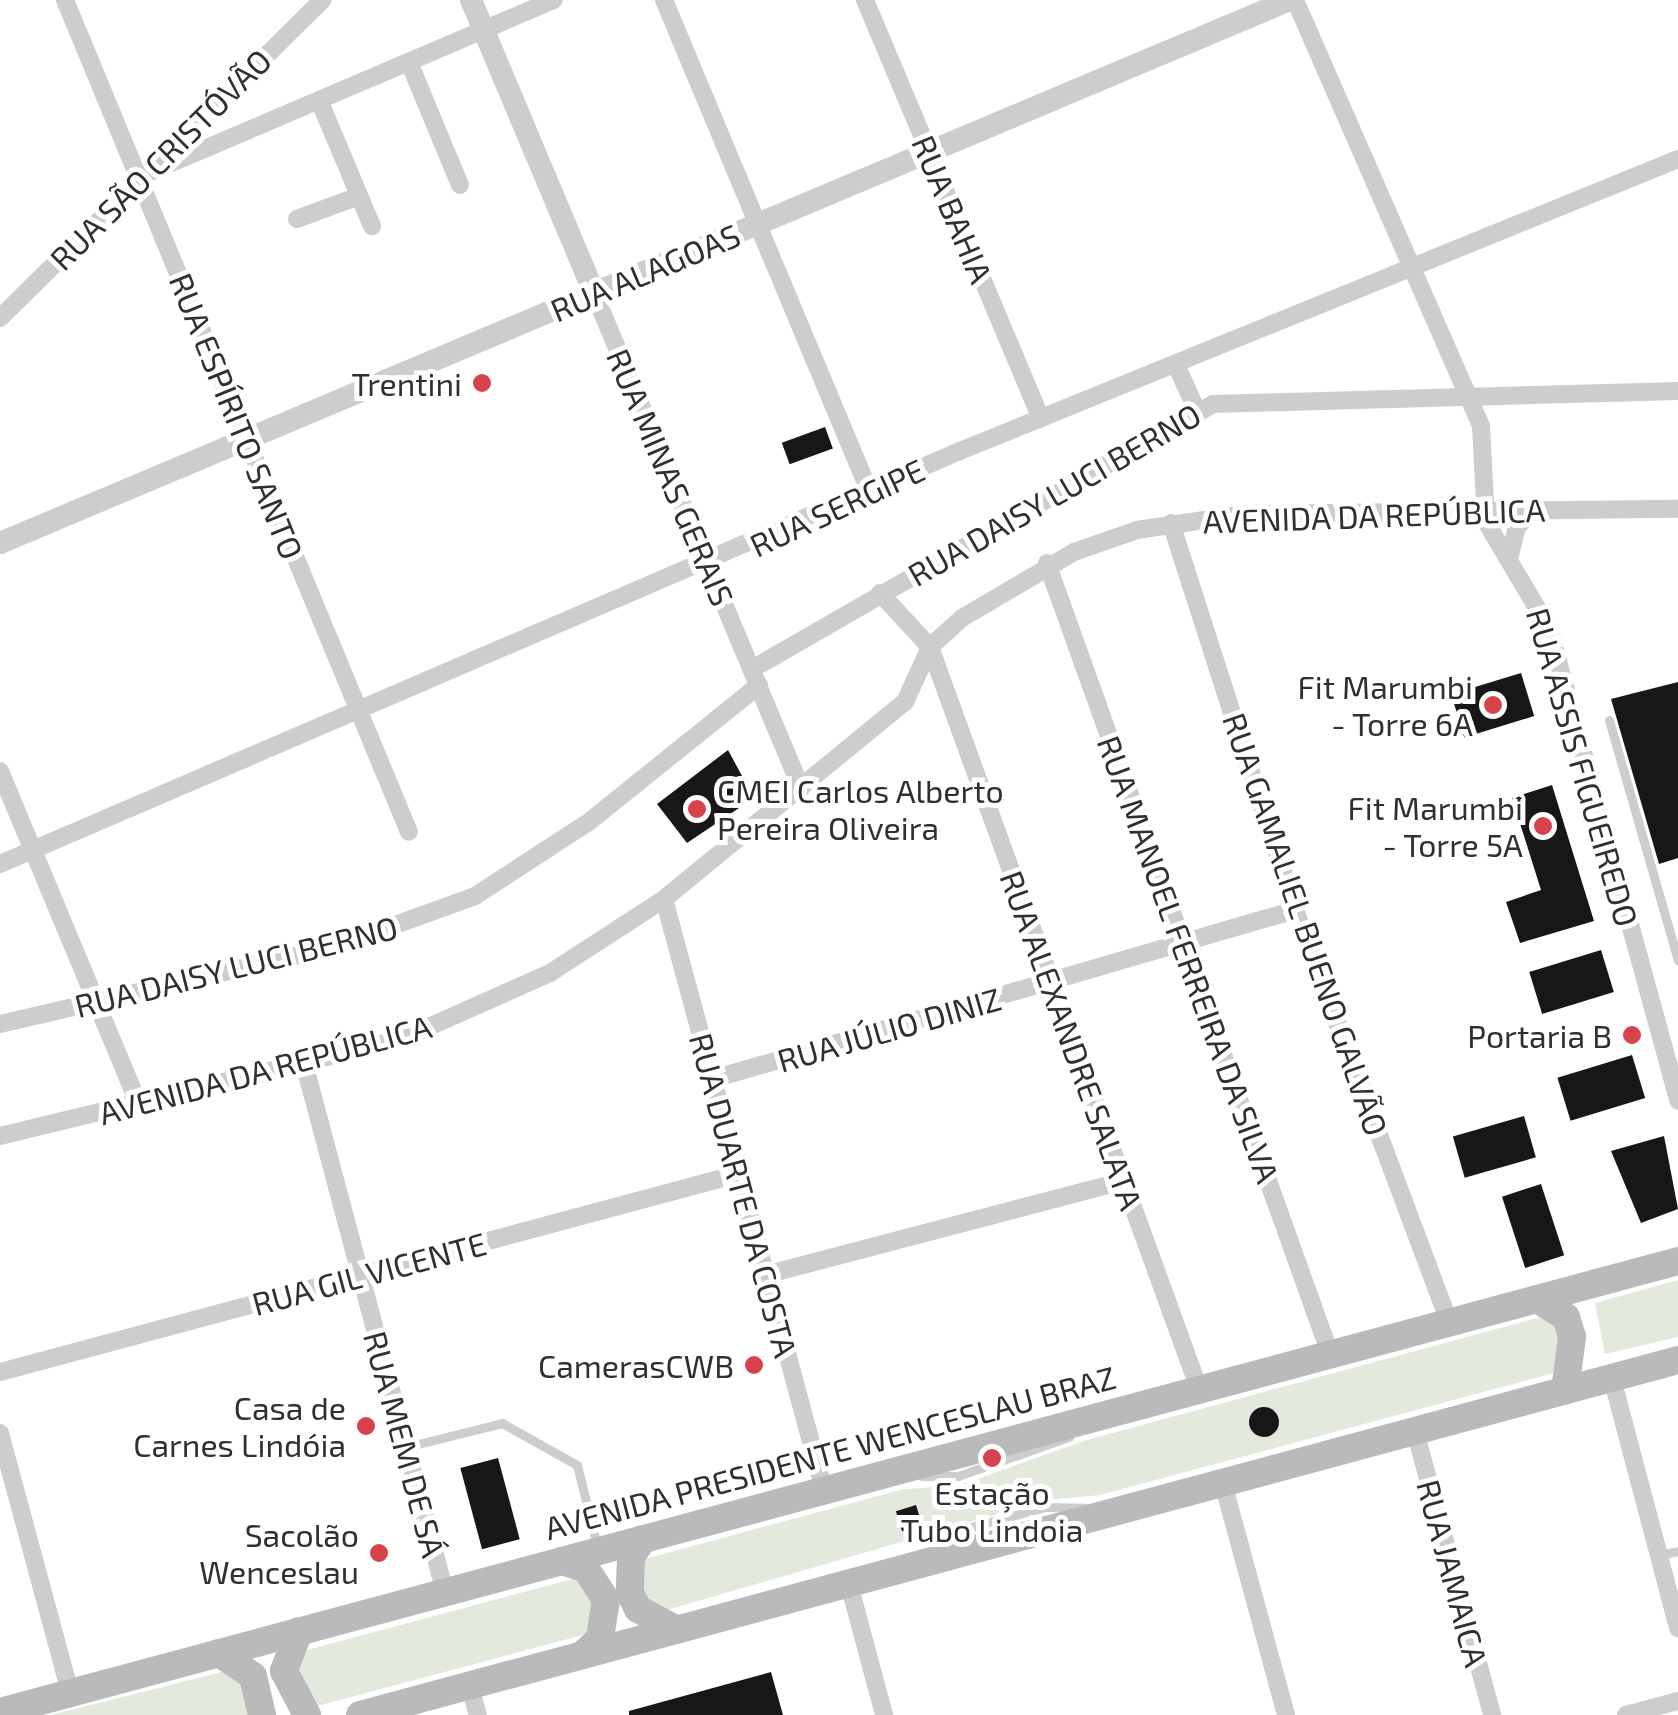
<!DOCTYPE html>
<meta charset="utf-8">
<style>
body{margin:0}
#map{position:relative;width:1678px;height:1715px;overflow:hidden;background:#fff;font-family:"Exo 2",sans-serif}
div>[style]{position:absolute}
.green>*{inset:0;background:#e3e9dd}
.building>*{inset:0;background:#171717;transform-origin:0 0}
.round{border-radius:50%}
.service>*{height:9px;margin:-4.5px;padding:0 4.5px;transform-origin:4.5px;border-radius:4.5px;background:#cdcdcd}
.minor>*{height:18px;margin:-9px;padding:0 9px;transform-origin:9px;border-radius:9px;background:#cdcdcd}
.tertiary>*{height:22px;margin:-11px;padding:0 11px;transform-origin:11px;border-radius:11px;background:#cdcdcd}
.secondary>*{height:28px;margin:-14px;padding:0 14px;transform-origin:14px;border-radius:14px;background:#bababa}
.dots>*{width:28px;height:28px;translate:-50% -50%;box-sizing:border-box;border:5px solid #fff;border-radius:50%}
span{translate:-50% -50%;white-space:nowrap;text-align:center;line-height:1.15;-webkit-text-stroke:10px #fff;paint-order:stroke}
.street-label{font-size:32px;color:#303030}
.poi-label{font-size:32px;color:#303030}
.right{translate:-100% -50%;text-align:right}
.left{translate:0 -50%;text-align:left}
</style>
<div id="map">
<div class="green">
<div style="clip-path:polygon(1678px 1280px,1678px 1337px,1605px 1354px,1595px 1303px)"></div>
<div style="clip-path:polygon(1544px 1316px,1557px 1322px,1561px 1371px,1100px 1495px,1046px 1500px,660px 1612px,642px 1600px,645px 1559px,904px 1489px,957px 1486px,1087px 1440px)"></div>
<div style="clip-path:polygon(580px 1577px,597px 1591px,594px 1632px,317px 1706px,295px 1684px,307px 1650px)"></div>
<div style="clip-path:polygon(226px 1671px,244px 1683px,249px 1715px,51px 1715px)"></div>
</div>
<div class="building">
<div style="left:825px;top:427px;width:23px;height:46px;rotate:70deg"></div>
<div style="left:1521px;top:673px;width:45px;height:73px;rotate:73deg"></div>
<div style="clip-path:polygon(1678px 682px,1678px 858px,1659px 864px,1611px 699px)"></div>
<div style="clip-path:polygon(728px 750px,754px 798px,687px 843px,657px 804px)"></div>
<div style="clip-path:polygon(1552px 785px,1594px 921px,1520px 943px,1506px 902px,1541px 890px,1512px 798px)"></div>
<div style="left:1601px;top:950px;width:44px;height:75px;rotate:73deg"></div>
<div style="left:1632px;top:1055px;width:45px;height:78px;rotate:73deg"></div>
<div style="left:1524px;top:1116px;width:43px;height:74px;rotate:74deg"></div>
<div style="clip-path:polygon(1664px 1136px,1678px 1209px,1641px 1223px,1611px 1151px)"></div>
<div style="left:1541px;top:1184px;width:75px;height:41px;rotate:72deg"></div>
<div class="round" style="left:1249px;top:1407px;width:30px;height:30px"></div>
<div style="left:498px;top:1458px;width:84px;height:39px;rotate:75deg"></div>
<div style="left:916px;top:1505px;width:21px;height:21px;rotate:73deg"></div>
<div style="clip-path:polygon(771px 1672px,783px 1715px,629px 1715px,629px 1711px)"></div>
</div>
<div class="service">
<div style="left:1609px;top:720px;width:250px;rotate:74deg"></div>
<div style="left:406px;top:1447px;width:99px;rotate:-14deg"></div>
<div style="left:502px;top:1423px;width:86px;rotate:29.2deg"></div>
<div style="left:577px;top:1465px;width:83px;rotate:76.1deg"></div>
<div style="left:922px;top:1476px;width:36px"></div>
<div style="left:958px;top:1476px;width:118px;rotate:-19.4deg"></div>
<div style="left:933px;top:1549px;width:40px;rotate:-32deg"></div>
<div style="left:967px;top:1528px;width:81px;rotate:-15.1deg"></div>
<div style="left:1045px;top:1507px;width:39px;rotate:1deg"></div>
<div style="left:1659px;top:1555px;width:19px;rotate:-12deg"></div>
</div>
<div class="minor">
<div style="left:65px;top:0;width:900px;rotate:67.54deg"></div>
<div style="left:664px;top:0;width:534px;rotate:67.32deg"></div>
<div style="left:865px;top:0;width:454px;rotate:67.2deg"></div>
<div style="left:1295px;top:0;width:465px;rotate:66.4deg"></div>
<div style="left:1481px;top:426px;width:96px;rotate:87deg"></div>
<div style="left:1486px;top:522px;width:123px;rotate:59.3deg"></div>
<div style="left:1549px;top:628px;width:490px;rotate:74.7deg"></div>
<div style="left:409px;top:62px;width:133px;rotate:67.5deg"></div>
<div style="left:319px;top:100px;width:137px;rotate:67.2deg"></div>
<div style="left:148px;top:173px;width:441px;rotate:-23.1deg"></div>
<div style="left:297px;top:219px;width:66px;rotate:-20.4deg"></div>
<div style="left:594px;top:293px;width:537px;rotate:67.31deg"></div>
<div style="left:0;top:318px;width:453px;rotate:-44.6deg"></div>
<div style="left:1178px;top:369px;width:44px;rotate:65.8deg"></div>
<div style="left:1171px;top:523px;width:406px;rotate:72.2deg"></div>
<div style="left:1295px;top:910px;width:440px;rotate:69.5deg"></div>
<div style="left:1509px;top:559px;width:33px;rotate:-76deg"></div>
<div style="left:1517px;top:527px;width:25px;rotate:-47deg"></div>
<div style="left:1047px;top:563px;width:840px;rotate:70.31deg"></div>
<div style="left:880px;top:593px;width:74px;rotate:47.2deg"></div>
<div style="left:930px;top:647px;width:789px;rotate:70.07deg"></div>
<div style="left:752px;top:669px;width:532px;rotate:-29.89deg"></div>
<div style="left:1213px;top:404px;width:465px;rotate:-1.6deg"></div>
<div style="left:0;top:771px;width:360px;rotate:67.4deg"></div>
<div style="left:0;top:864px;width:1045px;rotate:-23.28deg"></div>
<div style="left:960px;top:451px;width:775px;rotate:-22.13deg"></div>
<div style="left:664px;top:899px;width:612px;rotate:74.85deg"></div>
<div style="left:0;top:1024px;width:346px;rotate:-13deg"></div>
<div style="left:337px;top:946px;width:147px;rotate:-19.9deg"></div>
<div style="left:475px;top:896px;width:137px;rotate:-33.1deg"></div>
<div style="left:590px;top:821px;width:217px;rotate:-38.8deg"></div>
<div style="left:304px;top:1063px;width:547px;rotate:75.08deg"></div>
<div style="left:713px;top:1079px;width:606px;rotate:-16.19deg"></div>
<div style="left:0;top:1136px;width:416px;rotate:-13.6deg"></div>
<div style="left:404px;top:1038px;width:160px;rotate:-24deg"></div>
<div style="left:550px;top:973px;width:136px;rotate:-33deg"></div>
<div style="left:664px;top:899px;width:311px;rotate:-39.3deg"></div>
<div style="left:905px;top:702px;width:60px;rotate:-65.6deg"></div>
<div style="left:930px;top:647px;width:43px;rotate:-42.2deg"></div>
<div style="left:962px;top:618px;width:130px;rotate:-30.5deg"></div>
<div style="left:1074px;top:552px;width:67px;rotate:-19.2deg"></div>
<div style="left:1137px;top:530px;width:108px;rotate:-8.5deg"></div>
<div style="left:1244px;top:514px;width:434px;rotate:-0.7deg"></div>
<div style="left:765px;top:1275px;width:371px;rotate:-14.7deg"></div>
<div style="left:0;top:1372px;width:764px;rotate:-15.02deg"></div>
<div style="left:1612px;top:1378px;width:259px;rotate:75.2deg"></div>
<div style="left:1415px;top:1431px;width:294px;rotate:74.8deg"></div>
<div style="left:0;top:1433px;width:269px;rotate:74.9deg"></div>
<div style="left:1223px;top:1483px;width:240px;rotate:74.8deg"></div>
<div style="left:849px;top:1584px;width:136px;rotate:75deg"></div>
<div style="left:470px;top:1686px;width:30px;rotate:75deg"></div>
<div style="left:1626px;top:1715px;width:54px;rotate:-15.1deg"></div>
</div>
<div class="tertiary">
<div style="left:471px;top:0;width:318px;rotate:67.2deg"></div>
<div style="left:0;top:543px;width:1400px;rotate:-22.83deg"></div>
</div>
<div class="secondary">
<div style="left:1537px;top:1299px;width:34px;rotate:32deg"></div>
<div style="left:1566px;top:1317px;width:21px;rotate:73deg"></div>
<div style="left:1572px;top:1337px;width:54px;rotate:97.4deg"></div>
<div style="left:643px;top:1539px;width:22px;rotate:124deg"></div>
<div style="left:631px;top:1557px;width:36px;rotate:92deg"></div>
<div style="left:630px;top:1593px;width:18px;rotate:63deg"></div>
<div style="left:638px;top:1609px;width:44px;rotate:28.3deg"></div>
<div style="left:562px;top:1561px;width:25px;rotate:18deg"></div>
<div style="left:586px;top:1569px;width:37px;rotate:57deg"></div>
<div style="left:606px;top:1600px;width:39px;rotate:99deg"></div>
<div style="left:600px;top:1639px;width:24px;rotate:138deg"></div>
<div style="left:299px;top:1631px;width:43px;rotate:110.6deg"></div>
<div style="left:284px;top:1671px;width:50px;rotate:62.4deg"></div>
<div style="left:219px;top:1653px;width:41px;rotate:34.1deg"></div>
<div style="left:253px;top:1676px;width:40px;rotate:77deg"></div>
<div style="left:0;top:1712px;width:1738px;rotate:-15.04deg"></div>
<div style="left:360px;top:1715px;width:1365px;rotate:-15.07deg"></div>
</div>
<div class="dots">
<div style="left:482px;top:383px;background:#d7434d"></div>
<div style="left:1493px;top:705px;background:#d7434d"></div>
<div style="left:697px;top:809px;background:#d7434d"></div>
<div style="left:1543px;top:826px;background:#d7434d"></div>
<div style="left:1632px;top:1035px;background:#d7434d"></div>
<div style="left:754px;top:1365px;background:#d7434d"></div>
<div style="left:366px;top:1426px;background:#d7434d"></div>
<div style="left:992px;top:1458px;background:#d7434d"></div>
<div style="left:379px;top:1553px;background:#d7434d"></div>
</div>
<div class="street-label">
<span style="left:160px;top:159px;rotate:-45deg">RUA SÃO CRISTÓVÃO</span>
<span style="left:953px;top:209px;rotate:67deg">RUA BAHIA</span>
<span style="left:645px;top:272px;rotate:-23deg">RUA ALAGOAS</span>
<span style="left:237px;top:416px;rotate:68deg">RUA ESPÍRITO SANTO</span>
<span style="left:671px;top:477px;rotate:67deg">RUA MINAS GERAIS</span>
<span style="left:1054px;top:494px;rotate:-30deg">RUA DAISY LUCI BERNO</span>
<span style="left:837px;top:507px;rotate:-25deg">RUA SERGIPE</span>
<span style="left:1374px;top:515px;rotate:-2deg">AVENIDA DA REPÚBLICA</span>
<span style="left:1583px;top:767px;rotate:74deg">RUA ASSIS FIGUEIREDO</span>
<span style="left:1306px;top:924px;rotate:71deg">RUA GAMALIEL BUENO GALVÃO</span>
<span style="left:1189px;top:959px;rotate:70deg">RUA MANOEL FERREIRA DA SILVA</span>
<span style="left:236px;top:966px;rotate:-14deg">RUA DAISY LUCI BERNO</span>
<span style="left:889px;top:1029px;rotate:-16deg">RUA JÚLIO DINIZ</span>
<span style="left:1072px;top:1040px;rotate:70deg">RUA ALEXANDRE SALATA</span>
<span style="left:265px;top:1069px;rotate:-15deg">AVENIDA DA REPÚBLICA</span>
<span style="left:744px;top:1195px;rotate:75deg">RUA DUARTE DA COSTA</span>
<span style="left:369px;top:1273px;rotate:-15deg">RUA GIL VICENTE</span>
<span style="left:405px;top:1444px;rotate:75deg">RUA MEM DE SÁ</span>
<span style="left:830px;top:1452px;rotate:-15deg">AVENIDA PRESIDENTE WENCESLAU BRAZ</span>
<span style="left:1453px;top:1573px;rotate:75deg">RUA JAMAICA</span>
</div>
<div class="poi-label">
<span class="right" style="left:462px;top:383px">Trentini</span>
<span class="right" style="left:1473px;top:705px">Fit Marumbi<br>- Torre 6A</span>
<span class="left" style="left:717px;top:809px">CMEI Carlos Alberto<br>Pereira Oliveira</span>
<span class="right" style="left:1523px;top:826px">Fit Marumbi<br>- Torre 5A</span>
<span class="right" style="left:1612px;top:1035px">Portaria B</span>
<span class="right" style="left:734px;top:1365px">CamerasCWB</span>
<span class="right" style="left:346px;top:1426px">Casa de<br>Carnes Lindóia</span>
<span style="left:992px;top:1511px">Estação<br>Tubo Lindoia</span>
<span class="right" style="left:359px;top:1553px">Sacolão<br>Wenceslau</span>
</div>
</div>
